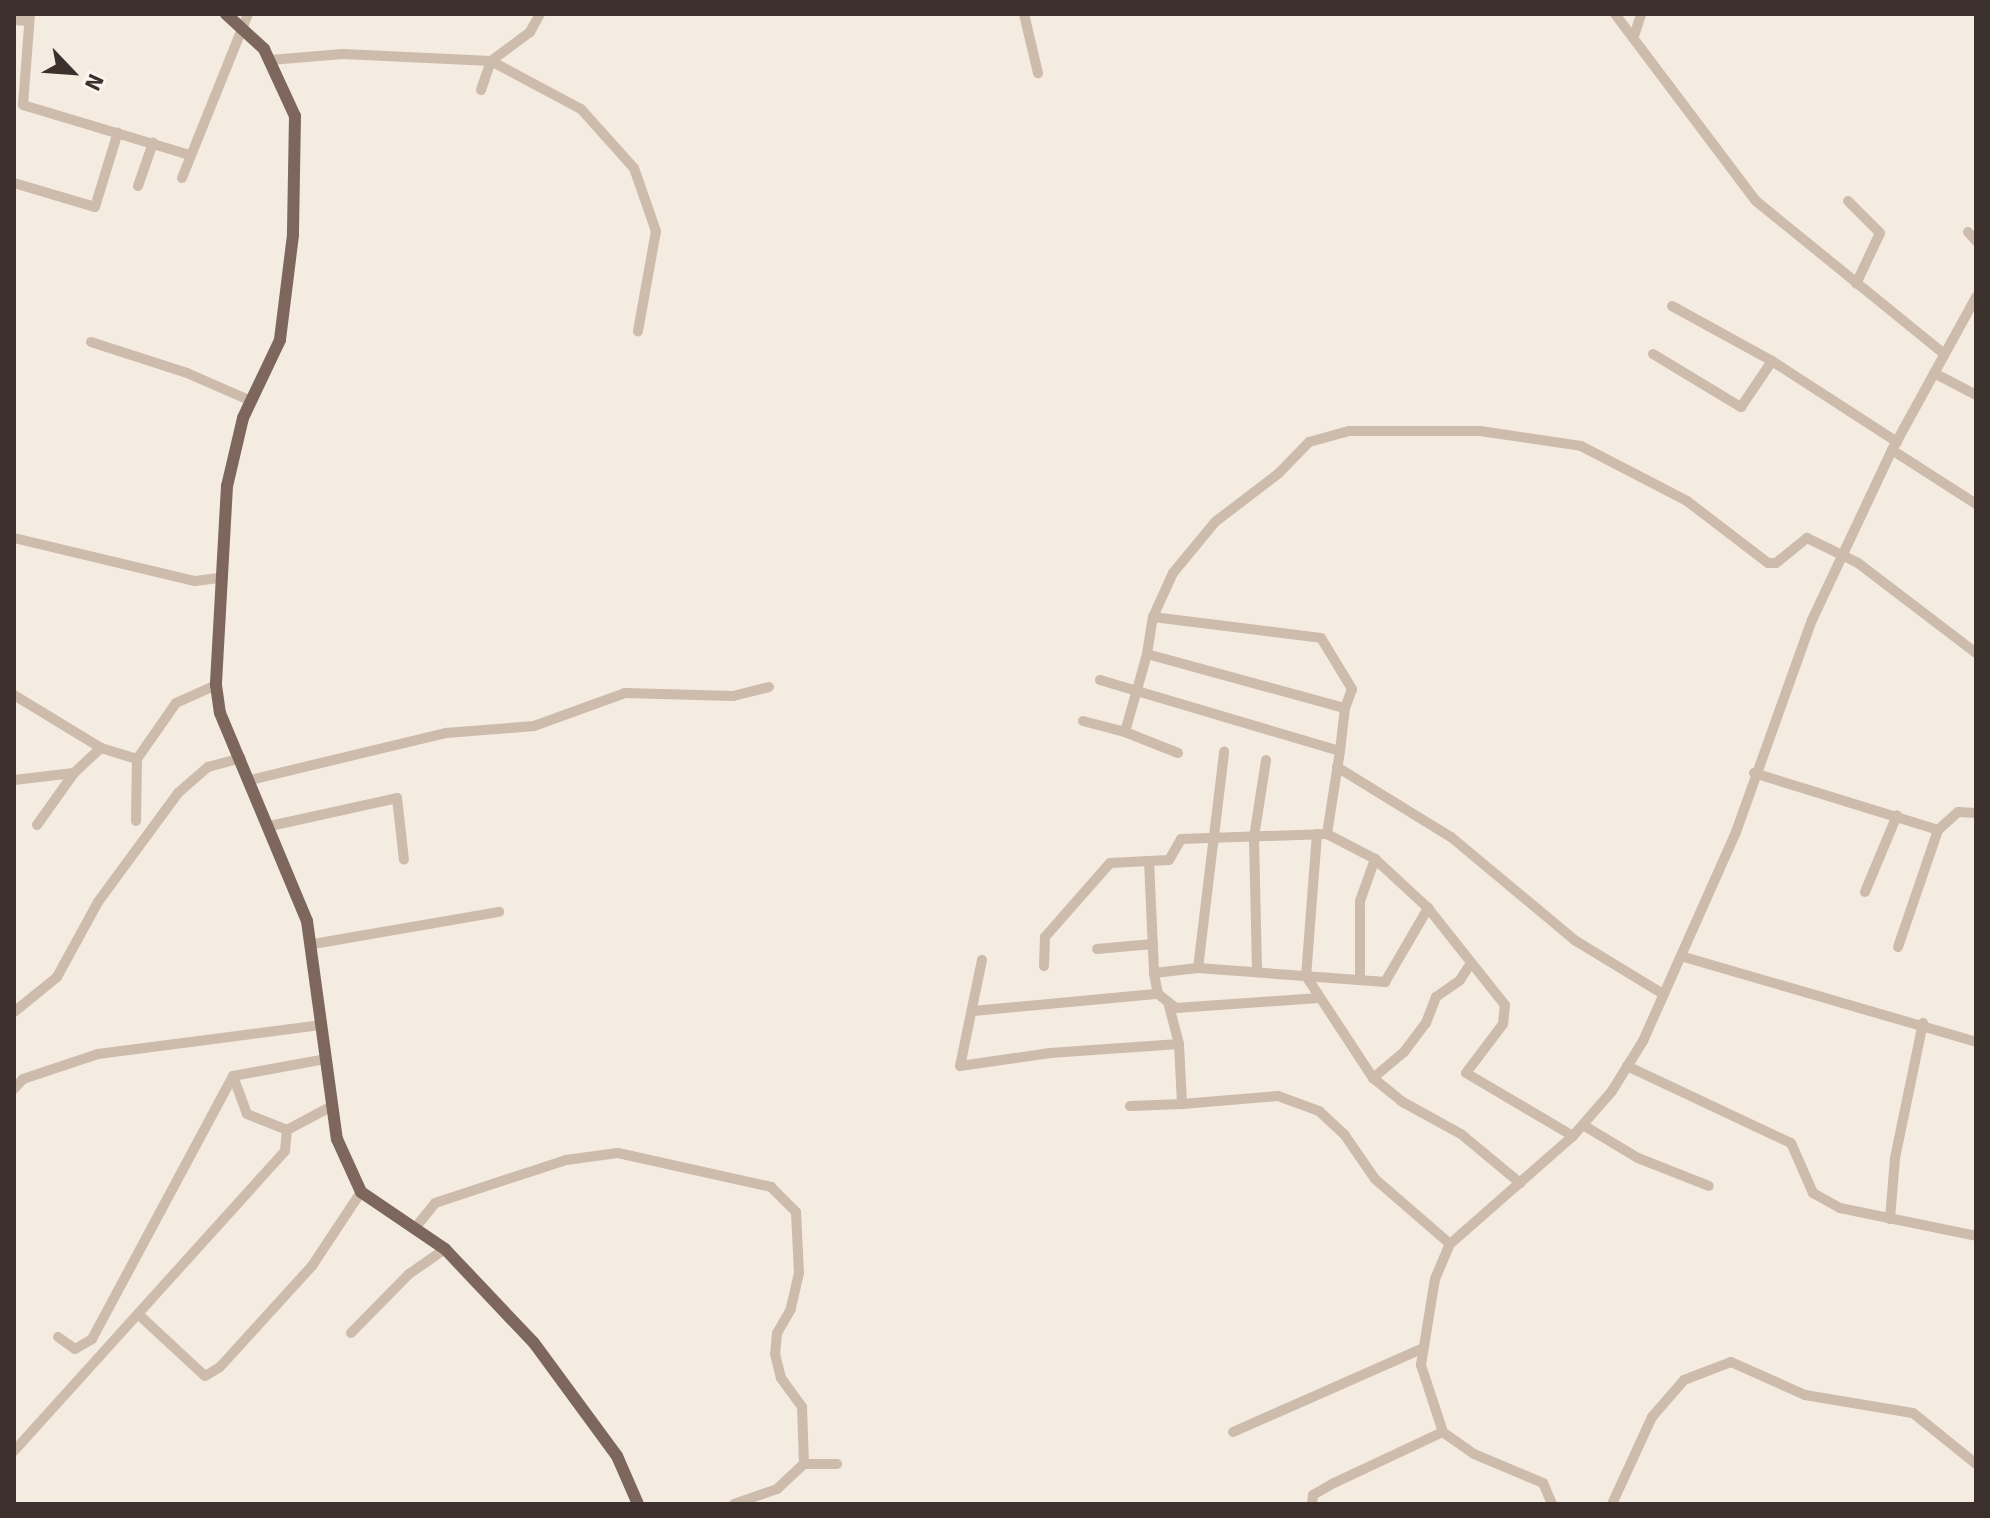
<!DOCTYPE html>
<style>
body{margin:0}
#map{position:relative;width:1990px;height:1518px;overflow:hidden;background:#f4ebe1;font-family:Signika,sans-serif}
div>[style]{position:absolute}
.minor>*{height:10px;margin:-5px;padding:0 5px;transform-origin:5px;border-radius:5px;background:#cdbbac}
.major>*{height:12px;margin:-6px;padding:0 6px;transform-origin:6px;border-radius:6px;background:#7d675c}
span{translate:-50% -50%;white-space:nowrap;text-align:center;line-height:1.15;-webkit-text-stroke:6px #fbf5ee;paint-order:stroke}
.frame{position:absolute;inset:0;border:16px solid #3b302b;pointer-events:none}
.north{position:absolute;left:32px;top:32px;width:80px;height:80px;-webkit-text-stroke:6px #fbf5ee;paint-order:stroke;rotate:115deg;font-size:22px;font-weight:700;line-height:32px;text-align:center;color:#3b302b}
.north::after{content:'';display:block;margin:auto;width:28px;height:36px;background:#3b302b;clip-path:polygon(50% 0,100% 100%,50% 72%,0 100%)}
</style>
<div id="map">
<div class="minor">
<div style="left:30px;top:14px;width:91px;rotate:94.4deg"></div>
<div style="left:23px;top:105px;width:174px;rotate:16.7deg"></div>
<div style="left:1024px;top:14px;width:61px;rotate:76.7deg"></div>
<div style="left:1615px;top:14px;width:234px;rotate:53deg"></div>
<div style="left:1756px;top:201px;width:242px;rotate:39.1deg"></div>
<div style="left:14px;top:20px;width:15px;rotate:4deg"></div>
<div style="left:1634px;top:36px;width:23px;rotate:-72deg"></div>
<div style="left:270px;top:60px;width:73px;rotate:-4.7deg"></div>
<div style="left:343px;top:54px;width:148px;rotate:2.7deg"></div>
<div style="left:491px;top:61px;width:102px;rotate:28.1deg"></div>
<div style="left:581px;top:109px;width:79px;rotate:48.1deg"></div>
<div style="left:634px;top:168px;width:67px;rotate:70.8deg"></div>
<div style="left:656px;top:231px;width:102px;rotate:100.2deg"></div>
<div style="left:481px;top:90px;width:31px;rotate:-71deg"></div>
<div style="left:491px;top:61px;width:49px;rotate:-36.6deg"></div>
<div style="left:530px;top:32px;width:21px;rotate:-61deg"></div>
<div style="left:182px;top:178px;width:177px;rotate:-68.1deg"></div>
<div style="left:14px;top:183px;width:84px;rotate:16.5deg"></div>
<div style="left:95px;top:207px;width:78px;rotate:-73deg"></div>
<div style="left:138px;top:186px;width:46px;rotate:-70.8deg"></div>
<div style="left:1848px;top:201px;width:45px;rotate:45deg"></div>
<div style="left:1880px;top:233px;width:56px;rotate:115.2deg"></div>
<div style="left:1968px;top:232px;width:12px;rotate:48deg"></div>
<div style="left:1672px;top:306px;width:114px;rotate:28.8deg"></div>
<div style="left:91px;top:342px;width:101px;rotate:17.9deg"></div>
<div style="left:187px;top:373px;width:70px;rotate:23.6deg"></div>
<div style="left:1653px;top:354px;width:103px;rotate:31.1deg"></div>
<div style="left:1741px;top:407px;width:55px;rotate:-56deg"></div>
<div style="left:1772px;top:361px;width:149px;rotate:32.9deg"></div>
<div style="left:1934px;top:373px;width:47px;rotate:27.6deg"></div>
<div style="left:1892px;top:450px;width:100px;rotate:32.7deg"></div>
<div style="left:14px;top:538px;width:186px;rotate:13.4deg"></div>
<div style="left:195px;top:581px;width:24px;rotate:-7deg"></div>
<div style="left:1153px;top:617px;width:169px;rotate:7.1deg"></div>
<div style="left:1321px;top:638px;width:60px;rotate:58.7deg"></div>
<div style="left:1352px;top:689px;width:20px;rotate:110deg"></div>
<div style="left:1147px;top:654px;width:37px;rotate:-81deg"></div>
<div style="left:1153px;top:617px;width:48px;rotate:-65.6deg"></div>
<div style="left:1173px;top:573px;width:66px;rotate:-50.5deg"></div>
<div style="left:1215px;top:522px;width:81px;rotate:-37.4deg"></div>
<div style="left:1279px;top:473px;width:43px;rotate:-45.9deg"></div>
<div style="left:1309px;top:442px;width:41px;rotate:-15.4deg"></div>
<div style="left:1349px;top:431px;width:131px"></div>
<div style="left:1480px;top:431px;width:102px;rotate:8.4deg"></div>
<div style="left:1581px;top:446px;width:119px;rotate:27.4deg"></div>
<div style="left:1687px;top:501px;width:102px;rotate:37.4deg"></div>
<div style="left:1768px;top:563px;width:8px"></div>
<div style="left:1776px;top:563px;width:40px;rotate:-39deg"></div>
<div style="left:1807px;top:538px;width:57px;rotate:26.1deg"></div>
<div style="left:1858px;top:563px;width:148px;rotate:37.3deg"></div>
<div style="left:1100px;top:680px;width:250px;rotate:16.5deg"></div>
<div style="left:1340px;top:751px;width:84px;rotate:98.9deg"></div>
<div style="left:14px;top:695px;width:102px;rotate:31.3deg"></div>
<div style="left:1083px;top:721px;width:43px;rotate:14.7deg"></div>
<div style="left:1178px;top:753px;width:57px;rotate:-158.4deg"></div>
<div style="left:1125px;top:732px;width:81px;rotate:-74.2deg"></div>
<div style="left:1147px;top:654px;width:205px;rotate:15.3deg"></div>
<div style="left:1345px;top:708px;width:43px;rotate:96.6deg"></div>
<div style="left:1337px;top:767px;width:134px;rotate:31.6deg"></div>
<div style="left:1451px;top:837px;width:163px;rotate:39.8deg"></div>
<div style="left:1576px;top:941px;width:102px;rotate:31.3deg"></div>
<div style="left:1754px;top:773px;width:193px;rotate:17.2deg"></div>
<div style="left:14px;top:780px;width:60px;rotate:-6.7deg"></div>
<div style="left:74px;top:773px;width:37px;rotate:-43deg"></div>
<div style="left:101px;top:748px;width:38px;rotate:17deg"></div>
<div style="left:137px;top:759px;width:68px;rotate:-55.1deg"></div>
<div style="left:176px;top:703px;width:44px;rotate:-24.2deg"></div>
<div style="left:250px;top:780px;width:202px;rotate:-13.5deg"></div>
<div style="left:446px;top:733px;width:88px;rotate:-4.5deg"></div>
<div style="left:534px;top:726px;width:97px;rotate:-19.9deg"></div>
<div style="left:625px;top:693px;width:108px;rotate:1.6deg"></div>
<div style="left:733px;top:696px;width:37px;rotate:-14deg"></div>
<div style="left:136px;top:821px;width:62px;rotate:-89.1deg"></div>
<div style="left:37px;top:825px;width:64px;rotate:-54.6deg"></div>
<div style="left:270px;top:826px;width:130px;rotate:-12.4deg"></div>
<div style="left:397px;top:798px;width:62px;rotate:83.6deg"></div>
<div style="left:1317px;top:834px;width:142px;rotate:94.4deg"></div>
<div style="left:1306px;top:976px;width:122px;rotate:56.7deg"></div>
<div style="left:1373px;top:1078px;width:36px;rotate:39deg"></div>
<div style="left:1401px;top:1101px;width:68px;rotate:28.8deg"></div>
<div style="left:1461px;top:1134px;width:77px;rotate:39.7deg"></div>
<div style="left:1149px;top:861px;width:112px;rotate:87.4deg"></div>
<div style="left:1865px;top:892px;width:83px;rotate:-67.4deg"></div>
<div style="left:313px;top:944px;width:189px;rotate:-9.8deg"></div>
<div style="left:1898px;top:947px;width:124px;rotate:-71.1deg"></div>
<div style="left:1938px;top:830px;width:27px;rotate:-42deg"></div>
<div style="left:1958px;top:812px;width:18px;rotate:3deg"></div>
<div style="left:1097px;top:949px;width:56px;rotate:-5.1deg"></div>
<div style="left:1684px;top:957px;width:304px;rotate:16.2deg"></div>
<div style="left:982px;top:960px;width:108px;rotate:101.7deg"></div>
<div style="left:960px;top:1066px;width:91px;rotate:-8.2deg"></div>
<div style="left:1050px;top:1053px;width:129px;rotate:-4deg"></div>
<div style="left:1179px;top:1044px;width:60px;rotate:87.1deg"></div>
<div style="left:1182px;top:1104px;width:96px;rotate:-4.8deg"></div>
<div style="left:1278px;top:1096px;width:44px;rotate:20.1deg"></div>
<div style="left:1319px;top:1111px;width:34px;rotate:43deg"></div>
<div style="left:1344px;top:1134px;width:55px;rotate:55.4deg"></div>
<div style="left:1375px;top:1179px;width:99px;rotate:40.9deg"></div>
<div style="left:1044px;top:966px;width:29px;rotate:-88deg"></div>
<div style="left:1045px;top:937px;width:98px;rotate:-48.7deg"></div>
<div style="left:1110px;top:863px;width:59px;rotate:-2.9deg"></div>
<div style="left:1169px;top:860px;width:24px;rotate:-60deg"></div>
<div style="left:1181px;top:839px;width:146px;rotate:-2deg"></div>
<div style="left:1327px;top:834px;width:54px;rotate:27.5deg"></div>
<div style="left:1375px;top:859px;width:72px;rotate:42.8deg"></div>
<div style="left:1428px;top:908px;width:124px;rotate:51.6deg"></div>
<div style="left:1505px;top:1005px;width:19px;rotate:96deg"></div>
<div style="left:1503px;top:1024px;width:61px;rotate:127.1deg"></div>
<div style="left:1466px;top:1073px;width:124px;rotate:30.5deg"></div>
<div style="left:1198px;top:968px;width:218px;rotate:-83.1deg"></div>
<div style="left:1257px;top:970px;width:133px;rotate:-91.3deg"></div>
<div style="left:1254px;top:837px;width:78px;rotate:-81.1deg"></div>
<div style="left:1360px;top:980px;width:79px;rotate:-90deg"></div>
<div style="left:1360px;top:901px;width:45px;rotate:-70.3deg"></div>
<div style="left:1158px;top:994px;width:23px;rotate:38deg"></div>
<div style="left:1176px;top:1008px;width:143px;rotate:-4deg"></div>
<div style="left:1168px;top:1002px;width:43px;rotate:75.3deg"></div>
<div style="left:973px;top:1011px;width:186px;rotate:-5.3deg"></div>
<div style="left:1158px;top:994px;width:21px;rotate:-101deg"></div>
<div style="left:1154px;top:973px;width:44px;rotate:-6.5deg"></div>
<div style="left:1198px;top:968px;width:188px;rotate:4.3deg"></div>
<div style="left:1385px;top:982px;width:86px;rotate:-59.8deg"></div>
<div style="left:14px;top:1012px;width:55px;rotate:-39.1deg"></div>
<div style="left:57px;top:977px;width:85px;rotate:-61.3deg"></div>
<div style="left:98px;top:902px;width:135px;rotate:-53.7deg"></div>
<div style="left:178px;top:793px;width:40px;rotate:-41deg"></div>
<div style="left:208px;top:767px;width:34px;rotate:-15deg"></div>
<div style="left:1627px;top:1066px;width:181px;rotate:25.2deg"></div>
<div style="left:1791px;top:1143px;width:55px;rotate:66.3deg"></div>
<div style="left:1813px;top:1193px;width:31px;rotate:29deg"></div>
<div style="left:1840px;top:1208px;width:139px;rotate:11.6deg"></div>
<div style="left:233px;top:1076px;width:40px;rotate:69.8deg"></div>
<div style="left:247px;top:1114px;width:43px;rotate:21.8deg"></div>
<div style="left:1373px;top:1078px;width:40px;rotate:-40deg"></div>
<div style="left:1404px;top:1052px;width:36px;rotate:-53deg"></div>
<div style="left:1426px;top:1023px;width:28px;rotate:-69deg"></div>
<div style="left:1436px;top:997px;width:29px;rotate:-35deg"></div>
<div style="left:1460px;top:980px;width:20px;rotate:-57deg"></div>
<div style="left:14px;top:1089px;width:13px;rotate:-48deg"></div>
<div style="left:23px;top:1079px;width:79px;rotate:-18.4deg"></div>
<div style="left:98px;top:1054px;width:226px;rotate:-7.4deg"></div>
<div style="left:1130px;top:1106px;width:52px;rotate:-2.2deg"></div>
<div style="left:1583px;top:1125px;width:64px;rotate:31deg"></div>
<div style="left:1638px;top:1158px;width:76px;rotate:21.5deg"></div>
<div style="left:1890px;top:1219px;width:61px;rotate:-85.3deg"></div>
<div style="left:1895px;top:1158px;width:138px;rotate:-78.3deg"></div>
<div style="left:415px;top:1228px;width:32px;rotate:-51deg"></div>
<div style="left:435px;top:1203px;width:138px;rotate:-18.2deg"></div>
<div style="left:566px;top:1160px;width:52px;rotate:-7.7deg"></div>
<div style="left:618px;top:1153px;width:157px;rotate:12.5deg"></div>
<div style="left:771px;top:1187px;width:35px;rotate:45deg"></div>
<div style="left:796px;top:1212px;width:61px;rotate:87.2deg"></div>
<div style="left:799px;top:1273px;width:37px;rotate:103deg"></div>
<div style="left:791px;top:1309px;width:28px;rotate:120deg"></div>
<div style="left:777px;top:1333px;width:21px;rotate:95deg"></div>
<div style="left:775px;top:1354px;width:25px;rotate:76deg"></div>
<div style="left:781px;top:1378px;width:36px;rotate:54deg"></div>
<div style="left:802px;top:1407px;width:57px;rotate:88deg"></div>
<div style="left:138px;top:1314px;width:91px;rotate:42.8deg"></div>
<div style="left:205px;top:1376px;width:17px;rotate:-31deg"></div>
<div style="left:220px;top:1367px;width:137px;rotate:-47.7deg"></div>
<div style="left:312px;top:1266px;width:89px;rotate:-56.5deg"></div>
<div style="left:351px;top:1333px;width:83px;rotate:-45.5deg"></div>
<div style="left:409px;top:1274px;width:44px;rotate:-34.8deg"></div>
<div style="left:58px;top:1337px;width:21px;rotate:35deg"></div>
<div style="left:75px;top:1349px;width:20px;rotate:-30deg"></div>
<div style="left:92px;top:1339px;width:298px;rotate:-61.8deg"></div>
<div style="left:233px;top:1076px;width:95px;rotate:-10.4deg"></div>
<div style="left:1233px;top:1432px;width:206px;rotate:-23.8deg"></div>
<div style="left:14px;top:1451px;width:404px;rotate:-47.9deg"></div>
<div style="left:285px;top:1151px;width:21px;rotate:-85deg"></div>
<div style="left:287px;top:1130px;width:51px;rotate:-28.1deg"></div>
<div style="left:734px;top:1504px;width:46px;rotate:-19.2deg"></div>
<div style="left:777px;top:1489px;width:37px;rotate:-43deg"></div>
<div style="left:804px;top:1464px;width:33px"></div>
<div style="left:1312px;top:1504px;width:9px;rotate:-84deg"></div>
<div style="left:1313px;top:1495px;width:24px;rotate:-30deg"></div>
<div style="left:1334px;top:1483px;width:120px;rotate:-25.1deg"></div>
<div style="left:1552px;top:1504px;width:23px;rotate:-113deg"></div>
<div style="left:1543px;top:1483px;width:75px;rotate:-157.2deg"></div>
<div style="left:1474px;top:1454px;width:38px;rotate:-145deg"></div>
<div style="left:1443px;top:1432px;width:71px;rotate:-108.2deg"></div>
<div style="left:1421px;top:1365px;width:87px;rotate:-80.8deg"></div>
<div style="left:1435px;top:1279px;width:38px;rotate:-67deg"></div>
<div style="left:1450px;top:1244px;width:164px;rotate:-41.3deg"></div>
<div style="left:1573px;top:1136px;width:60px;rotate:-49.1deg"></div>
<div style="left:1612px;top:1091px;width:59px;rotate:-58.2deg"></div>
<div style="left:1643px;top:1041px;width:229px;rotate:-66deg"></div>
<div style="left:1736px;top:832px;width:225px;rotate:-70.3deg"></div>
<div style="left:1812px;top:620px;width:188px;rotate:-64.8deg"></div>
<div style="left:1892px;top:450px;width:175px;rotate:-61.2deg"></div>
<div style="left:1612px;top:1504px;width:96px;rotate:-65.3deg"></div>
<div style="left:1652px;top:1417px;width:49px;rotate:-49.1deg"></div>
<div style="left:1684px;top:1380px;width:50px;rotate:-21deg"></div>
<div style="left:1731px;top:1362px;width:81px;rotate:24deg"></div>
<div style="left:1805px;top:1395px;width:109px;rotate:9.5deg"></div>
<div style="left:1913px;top:1413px;width:81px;rotate:39deg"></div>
</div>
<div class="major">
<div style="left:226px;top:14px;width:52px;rotate:42.6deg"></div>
<div style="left:264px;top:49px;width:74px;rotate:65.2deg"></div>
<div style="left:295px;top:116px;width:119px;rotate:91deg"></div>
<div style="left:293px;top:235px;width:106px;rotate:97.1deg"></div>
<div style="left:280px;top:340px;width:86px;rotate:115.4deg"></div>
<div style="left:243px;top:418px;width:70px;rotate:103.2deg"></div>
<div style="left:227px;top:486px;width:199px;rotate:93.2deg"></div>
<div style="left:216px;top:685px;width:28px;rotate:82deg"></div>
<div style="left:220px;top:713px;width:225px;rotate:67.3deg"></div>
<div style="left:307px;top:921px;width:220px;rotate:82.2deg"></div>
<div style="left:337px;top:1139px;width:58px;rotate:65.6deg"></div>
<div style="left:361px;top:1192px;width:102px;rotate:34.2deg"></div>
<div style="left:445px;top:1249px;width:129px;rotate:46.6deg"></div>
<div style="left:534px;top:1343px;width:140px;rotate:53.7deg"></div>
<div style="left:617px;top:1456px;width:52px;rotate:66.4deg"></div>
</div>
<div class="frame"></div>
<div class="north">N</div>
</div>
